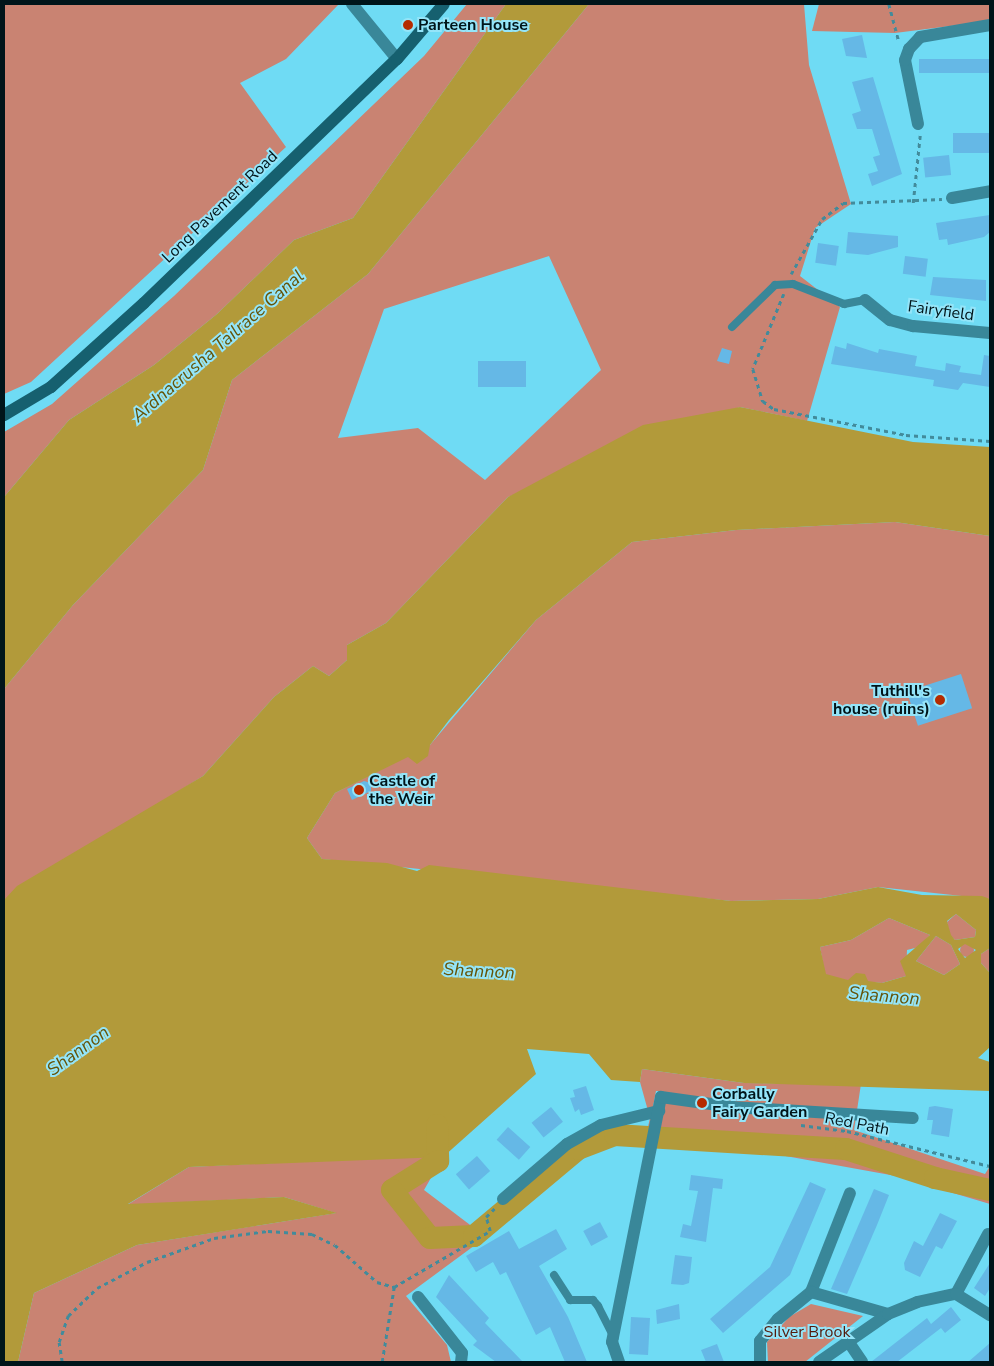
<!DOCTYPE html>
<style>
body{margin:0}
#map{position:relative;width:994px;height:1366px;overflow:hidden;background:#6fdbf4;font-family:"Nunito Sans",sans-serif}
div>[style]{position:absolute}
.green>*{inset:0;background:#c98372}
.round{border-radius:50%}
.water>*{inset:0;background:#b29a3a}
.river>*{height:22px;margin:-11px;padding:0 11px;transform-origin:11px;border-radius:11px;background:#b29a3a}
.building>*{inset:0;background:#65b8e6;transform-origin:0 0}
.path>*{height:2.5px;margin-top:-1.25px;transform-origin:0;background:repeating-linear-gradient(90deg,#428b9b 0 4px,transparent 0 8px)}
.service>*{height:8px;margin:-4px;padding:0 4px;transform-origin:4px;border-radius:4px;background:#398799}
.minor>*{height:12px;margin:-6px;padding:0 6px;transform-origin:6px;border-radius:6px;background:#398799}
.secondary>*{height:12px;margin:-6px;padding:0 6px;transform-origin:6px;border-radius:6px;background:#16606f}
.dots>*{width:14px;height:14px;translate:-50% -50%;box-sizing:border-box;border:2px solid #94e5f9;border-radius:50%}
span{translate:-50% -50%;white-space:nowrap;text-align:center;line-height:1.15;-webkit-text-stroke:4px #94e5f9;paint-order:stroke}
.poi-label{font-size:16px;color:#00151a;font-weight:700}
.left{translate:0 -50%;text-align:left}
.right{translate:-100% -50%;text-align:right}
.street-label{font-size:16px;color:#00151a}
.park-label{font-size:16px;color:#541b0d}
.water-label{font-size:18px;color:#655409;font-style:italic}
.frame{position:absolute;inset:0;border:5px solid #00151a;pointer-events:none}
</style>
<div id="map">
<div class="green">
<div style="clip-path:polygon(4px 4px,339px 4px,286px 59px,240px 83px,286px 147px,31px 382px,4px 394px)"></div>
<div style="clip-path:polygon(467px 4px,506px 4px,353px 218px,294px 240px,217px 314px,154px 365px,69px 420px,4px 497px,4px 432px,52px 404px,174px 296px,424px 56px)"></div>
<div style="clip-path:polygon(evenodd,589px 4px,804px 4px,809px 65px,851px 204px,815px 228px,800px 276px,840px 307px,807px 421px,740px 407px,508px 497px,386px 623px,347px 645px,347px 660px,329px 676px,313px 666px,274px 697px,203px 776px,4px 900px,4px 689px,73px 605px,203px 470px,232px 380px,368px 274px,589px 4px,549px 256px,601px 370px,485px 480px,418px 428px,338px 438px,384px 309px,549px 256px)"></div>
<div style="clip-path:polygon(819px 4px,990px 4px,990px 21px,895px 33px,812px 31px)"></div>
<div style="clip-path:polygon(895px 522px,990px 536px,990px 899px,878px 887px,818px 899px,731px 901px,322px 859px,307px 838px,335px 793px,430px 745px,536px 620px,632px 542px,736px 530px)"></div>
<div style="clip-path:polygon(956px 914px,976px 930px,975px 937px,955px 940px,950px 935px,947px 922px)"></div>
<div style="clip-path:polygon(889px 918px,930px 935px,919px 947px,907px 950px,906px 976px,882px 983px,835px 979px,825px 974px,820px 947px,851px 940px)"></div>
<div style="clip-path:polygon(936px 936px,951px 945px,960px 964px,944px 975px,916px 961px)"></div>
<div class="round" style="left:960px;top:943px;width:14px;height:14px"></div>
<div style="clip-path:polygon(990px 948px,990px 973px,981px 963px,981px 954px)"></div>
<div style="clip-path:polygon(evenodd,642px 1069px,744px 1083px,861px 1084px,854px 1130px,985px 1174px,990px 1166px,990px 1204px,896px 1176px,741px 1148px,644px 1144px,650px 1118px,640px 1082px,642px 1069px,656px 1091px,657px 1091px,741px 1103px,665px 1103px,651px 1117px,656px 1091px)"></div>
<div style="clip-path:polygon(439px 1155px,443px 1157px,424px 1190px,486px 1237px,406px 1296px,447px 1345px,451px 1362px,18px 1362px,34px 1293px,137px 1245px,336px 1213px,284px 1197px,127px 1205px,189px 1167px)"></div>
<div style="clip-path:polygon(811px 1304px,863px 1316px,805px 1362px,768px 1362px,767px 1342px,789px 1317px)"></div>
</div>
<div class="water">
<div style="clip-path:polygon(506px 4px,589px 4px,368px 274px,232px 380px,203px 470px,73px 605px,4px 689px,4px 497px,69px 420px,154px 365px,217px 314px,294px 240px,353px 218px)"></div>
<div style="clip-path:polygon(evenodd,740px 407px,913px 442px,990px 447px,990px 536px,895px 522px,736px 530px,632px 542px,536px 620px,449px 720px,430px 745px,428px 756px,417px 764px,408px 757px,335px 793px,307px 838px,322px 859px,387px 863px,417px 871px,429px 865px,731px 901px,818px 899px,878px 887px,922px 895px,982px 896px,990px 899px,990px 948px,981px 954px,981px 963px,990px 973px,990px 1047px,978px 1058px,990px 1062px,990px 1091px,744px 1083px,642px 1069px,640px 1082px,611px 1080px,589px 1054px,527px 1049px,536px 1074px,443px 1157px,189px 1167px,128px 1204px,284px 1197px,337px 1213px,137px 1245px,34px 1293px,18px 1362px,4px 1362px,4px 900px,17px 886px,203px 776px,274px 697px,313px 666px,329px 676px,347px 660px,347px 645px,386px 623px,508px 497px,643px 425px,740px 407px,956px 914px,976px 930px,975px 937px,955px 940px,951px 935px,947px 921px,956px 914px,740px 407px,889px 918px,930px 935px,900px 961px,906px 976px,882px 983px,868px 981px,865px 974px,856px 973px,848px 980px,826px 974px,820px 947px,851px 940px,889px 918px,740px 407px,936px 936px,951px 945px,960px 964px,944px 975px,916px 961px,936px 936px,740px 407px,965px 944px,976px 950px,965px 958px,958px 949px,965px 944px)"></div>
</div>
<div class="river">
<div style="left:437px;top:1125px;width:36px;rotate:88deg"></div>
<div style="left:438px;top:1161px;width:54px;rotate:147.8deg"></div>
<div style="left:392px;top:1190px;width:61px;rotate:51.6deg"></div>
<div style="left:430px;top:1238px;width:44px;rotate:-2.6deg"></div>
<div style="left:474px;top:1236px;width:136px;rotate:-39.9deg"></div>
<div style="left:578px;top:1149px;width:40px;rotate:-21deg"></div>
<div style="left:615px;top:1135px;width:231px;rotate:3.5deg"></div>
<div style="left:846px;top:1149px;width:94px;rotate:18deg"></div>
<div style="left:935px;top:1178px;width:56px;rotate:12.3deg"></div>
</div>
<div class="building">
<div style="clip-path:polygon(862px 35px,867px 58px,846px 56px,842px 39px)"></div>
<div style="left:990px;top:59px;width:14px;height:71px;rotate:90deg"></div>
<div style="clip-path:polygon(873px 77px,902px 174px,872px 186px,868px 174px,878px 171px,873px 157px,880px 155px,872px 129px,857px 129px,852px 114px,861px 111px,852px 82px)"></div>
<div style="left:990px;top:133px;width:20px;height:37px;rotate:90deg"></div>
<div style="left:949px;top:155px;width:20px;height:26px;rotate:84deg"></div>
<div style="clip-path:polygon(990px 215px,990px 232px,984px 237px,948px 245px,947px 239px,939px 240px,936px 223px)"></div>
<div style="clip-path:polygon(848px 232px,898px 236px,898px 247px,868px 255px,846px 253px)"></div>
<div style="left:818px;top:243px;width:21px;height:20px;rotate:8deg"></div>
<div style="left:905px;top:256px;width:23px;height:18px;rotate:7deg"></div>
<div style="clip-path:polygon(933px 277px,986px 280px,986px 301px,930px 295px)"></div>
<div style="clip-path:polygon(847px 343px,878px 353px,879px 349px,917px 356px,915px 366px,945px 371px,946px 363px,961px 366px,959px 372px,981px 375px,984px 355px,990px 356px,990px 387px,963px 383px,958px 390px,933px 386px,934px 380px,831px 364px,835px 346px,846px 349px)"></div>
<div style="clip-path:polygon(722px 348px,732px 351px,729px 364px,717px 361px)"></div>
<div style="left:478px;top:361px;width:48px;height:26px"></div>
<div style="left:961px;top:674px;width:36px;height:57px;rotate:72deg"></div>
<div style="clip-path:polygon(364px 781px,371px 783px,371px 791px,352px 800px,347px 789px)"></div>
<div style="clip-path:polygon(586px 1086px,594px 1110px,581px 1115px,579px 1109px,575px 1112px,570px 1098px,575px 1097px,573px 1090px)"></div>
<div style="clip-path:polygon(935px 1106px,953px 1109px,949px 1137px,931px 1134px,933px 1120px,927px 1120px,929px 1107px)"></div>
<div style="left:551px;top:1107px;width:19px;height:25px;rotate:51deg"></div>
<div style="left:508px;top:1127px;width:30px;height:17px;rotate:42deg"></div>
<div style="left:477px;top:1156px;width:20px;height:28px;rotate:49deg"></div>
<div style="clip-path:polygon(691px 1175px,723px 1179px,722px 1189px,713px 1188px,706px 1242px,680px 1237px,683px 1224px,691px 1226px,698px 1191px,689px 1190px)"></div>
<div style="clip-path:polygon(810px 1182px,826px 1189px,790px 1275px,723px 1333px,710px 1319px,770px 1267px)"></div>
<div style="clip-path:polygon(874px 1189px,889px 1195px,877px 1225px,847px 1294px,831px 1289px)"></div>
<div style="clip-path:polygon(940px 1213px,957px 1221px,942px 1249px,936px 1246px,920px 1277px,905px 1270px,904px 1263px,914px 1241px,923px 1246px)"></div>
<div style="left:600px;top:1222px;width:17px;height:19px;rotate:62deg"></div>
<div style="clip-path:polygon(556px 1229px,567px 1249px,539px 1266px,568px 1317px,587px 1362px,565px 1362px,550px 1327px,536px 1335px,506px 1272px,500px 1275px,493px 1262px,476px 1272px,466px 1256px,509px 1231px,519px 1249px)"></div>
<div style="clip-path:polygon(675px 1255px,692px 1257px,689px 1283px,683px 1285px,671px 1284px)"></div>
<div style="clip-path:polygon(990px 1263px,990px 1288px,985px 1296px,974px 1288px)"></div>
<div style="clip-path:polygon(449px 1275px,489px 1318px,485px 1323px,523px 1362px,496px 1362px,473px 1345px,477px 1341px,436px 1297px)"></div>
<div style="clip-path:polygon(679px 1304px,680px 1319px,657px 1324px,656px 1310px)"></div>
<div style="clip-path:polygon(951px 1307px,961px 1320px,945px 1333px,941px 1328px,897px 1362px,871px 1362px,927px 1318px,931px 1324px)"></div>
<div style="left:631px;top:1317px;width:19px;height:37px;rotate:3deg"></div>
<div style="clip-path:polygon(990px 1343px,990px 1362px,968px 1362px)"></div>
<div style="clip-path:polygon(717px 1344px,724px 1362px,706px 1362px,701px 1350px)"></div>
</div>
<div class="path">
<div style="left:889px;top:4px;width:38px;rotate:75deg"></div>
<div style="left:913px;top:203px;width:68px;rotate:-84.1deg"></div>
<div style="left:791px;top:274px;width:63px;rotate:-60.6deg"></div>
<div style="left:822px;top:219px;width:26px;rotate:-37deg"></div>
<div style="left:843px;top:203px;width:99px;rotate:-2.3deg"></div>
<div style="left:784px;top:294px;width:81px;rotate:112.5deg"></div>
<div style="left:753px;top:369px;width:34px;rotate:73deg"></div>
<div style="left:763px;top:401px;width:14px;rotate:36deg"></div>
<div style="left:774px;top:409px;width:135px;rotate:11.1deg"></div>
<div style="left:906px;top:435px;width:84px;rotate:4.1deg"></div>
<div style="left:801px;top:1125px;width:46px;rotate:7.4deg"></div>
<div style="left:847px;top:1131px;width:147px;rotate:13.8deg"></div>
<div style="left:62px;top:1362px;width:20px;rotate:-99deg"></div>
<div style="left:59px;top:1342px;width:28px;rotate:-71deg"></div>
<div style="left:68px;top:1316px;width:40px;rotate:-44deg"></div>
<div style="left:97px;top:1288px;width:56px;rotate:-27.5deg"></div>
<div style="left:147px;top:1262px;width:71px;rotate:-19.7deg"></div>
<div style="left:214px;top:1238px;width:54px;rotate:-7.4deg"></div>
<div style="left:268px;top:1231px;width:44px;rotate:3.9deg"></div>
<div style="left:312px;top:1234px;width:25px;rotate:26deg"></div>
<div style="left:335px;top:1245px;width:56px;rotate:41.4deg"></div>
<div style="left:377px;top:1282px;width:18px;rotate:16deg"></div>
<div style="left:394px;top:1287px;width:111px;rotate:-30.3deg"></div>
<div style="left:490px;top:1231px;width:15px;rotate:-106deg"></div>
<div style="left:486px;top:1217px;width:14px;rotate:-45deg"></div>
<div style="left:382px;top:1362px;width:76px;rotate:-80.9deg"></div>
</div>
<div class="service">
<div style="left:732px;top:327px;width:60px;rotate:-44.3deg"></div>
<div style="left:775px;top:285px;width:18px;rotate:-3deg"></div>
<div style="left:793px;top:284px;width:55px;rotate:21.4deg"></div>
<div style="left:844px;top:304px;width:21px;rotate:-11deg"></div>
<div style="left:554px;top:1275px;width:30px;rotate:57deg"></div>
<div style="left:570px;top:1300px;width:23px"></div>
<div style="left:593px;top:1300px;width:8px;rotate:50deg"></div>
<div style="left:598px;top:1306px;width:36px;rotate:63deg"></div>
</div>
<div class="minor">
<div style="left:352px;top:4px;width:71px;rotate:50.7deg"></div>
<div style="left:918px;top:124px;width:65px;rotate:-101.5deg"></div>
<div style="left:905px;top:60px;width:12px;rotate:-70deg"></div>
<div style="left:909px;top:49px;width:16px;rotate:-47deg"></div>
<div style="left:920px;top:37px;width:71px;rotate:-9.7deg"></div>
<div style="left:952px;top:198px;width:39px;rotate:-10deg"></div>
<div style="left:865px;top:300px;width:32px;rotate:39deg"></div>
<div style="left:890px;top:320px;width:24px;rotate:15deg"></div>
<div style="left:913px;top:326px;width:77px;rotate:5.2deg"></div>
<div style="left:503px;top:1199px;width:84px;rotate:-40.7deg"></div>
<div style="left:567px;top:1144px;width:39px;rotate:-29deg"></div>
<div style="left:601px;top:1125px;width:60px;rotate:-13.6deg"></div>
<div style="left:811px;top:1292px;width:106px;rotate:-68.5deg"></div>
<div style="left:956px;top:1294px;width:68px;rotate:-61.9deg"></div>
<div style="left:418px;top:1297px;width:71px;rotate:51.8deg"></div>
<div style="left:462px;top:1353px;width:9px;rotate:96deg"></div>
<div style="left:848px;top:1341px;width:25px;rotate:56deg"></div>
<div style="left:619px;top:1362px;width:21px;rotate:-109deg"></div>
<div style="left:612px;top:1342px;width:250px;rotate:-78.7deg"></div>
<div style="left:661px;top:1097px;width:72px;rotate:8deg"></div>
<div style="left:732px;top:1107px;width:181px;rotate:3.5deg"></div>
<div style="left:760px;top:1362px;width:21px;rotate:-90deg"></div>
<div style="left:760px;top:1341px;width:28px;rotate:-51deg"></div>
<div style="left:778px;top:1319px;width:43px;rotate:-39.3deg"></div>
<div style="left:811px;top:1292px;width:80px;rotate:15.9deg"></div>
<div style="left:819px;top:1362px;width:84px;rotate:-34.8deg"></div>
<div style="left:888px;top:1314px;width:31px;rotate:-22deg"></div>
<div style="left:917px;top:1302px;width:40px;rotate:-12deg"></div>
<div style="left:956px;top:1294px;width:40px;rotate:32deg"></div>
</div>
<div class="secondary">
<div style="left:4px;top:415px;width:55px;rotate:-30.8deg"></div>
<div style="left:51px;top:387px;width:125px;rotate:-42.1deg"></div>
<div style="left:144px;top:303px;width:351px;rotate:-44deg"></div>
<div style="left:397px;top:59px;width:72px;rotate:-49.5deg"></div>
</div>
<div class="dots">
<div style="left:408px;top:25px;background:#b52b00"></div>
<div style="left:940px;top:700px;background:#b52b00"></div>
<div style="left:359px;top:790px;background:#b52b00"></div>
<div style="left:702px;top:1103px;background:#b52b00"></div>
</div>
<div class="poi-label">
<span class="left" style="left:418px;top:25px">Parteen House</span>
<span class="right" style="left:930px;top:700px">Tuthill's<br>house (ruins)</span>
<span class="left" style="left:369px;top:790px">Castle of<br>the Weir</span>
<span class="left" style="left:712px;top:1103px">Corbally<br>Fairy Garden</span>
</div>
<div class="street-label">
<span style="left:220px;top:207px;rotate:-44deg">Long Pavement Road</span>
<span style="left:941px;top:311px;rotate:8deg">Fairyfield</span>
<span style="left:857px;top:1124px;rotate:11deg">Red Path</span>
</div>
<div class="park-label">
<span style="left:807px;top:1332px">Silver Brook</span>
</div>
<div class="water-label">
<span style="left:218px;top:346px;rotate:-41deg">Ardnacrusha Tailrace Canal</span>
<span style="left:479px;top:971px;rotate:3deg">Shannon</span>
<span style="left:884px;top:996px;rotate:5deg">Shannon</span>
<span style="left:78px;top:1051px;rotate:-36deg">Shannon</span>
</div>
<div class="frame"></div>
</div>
